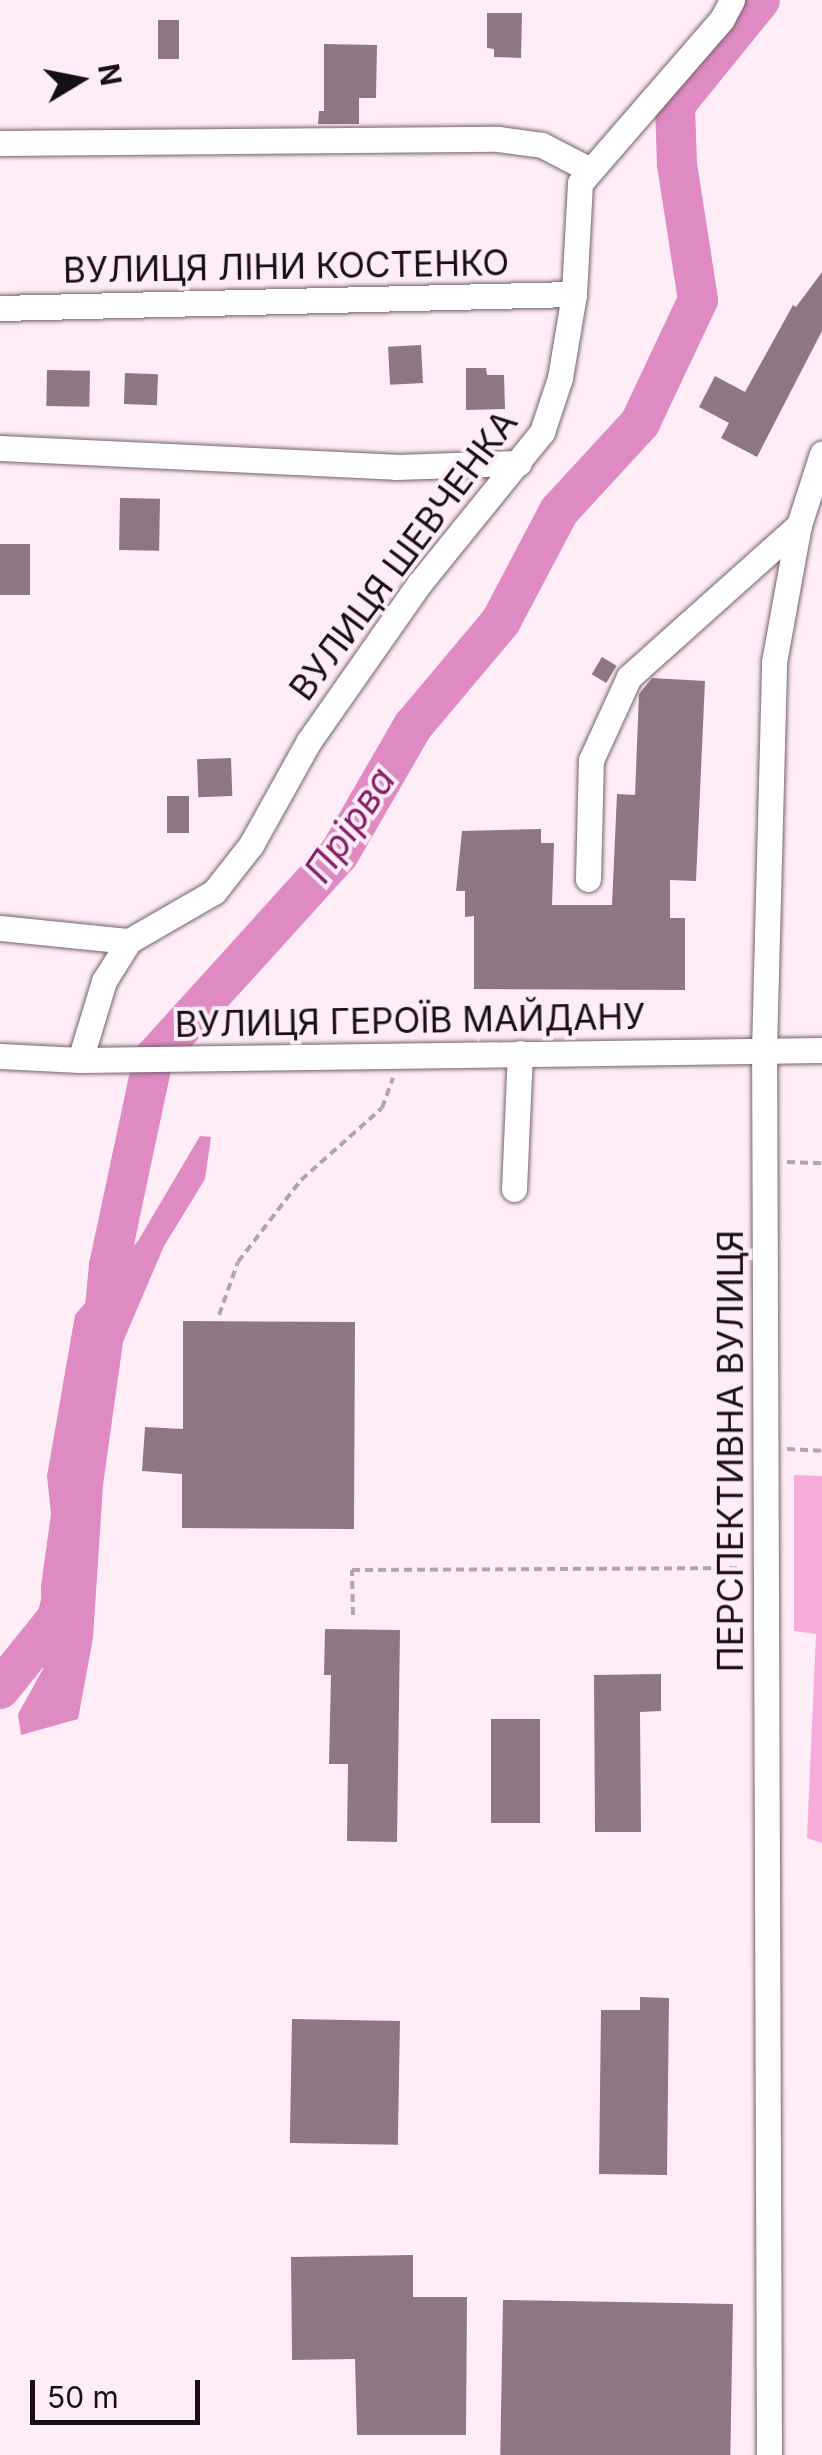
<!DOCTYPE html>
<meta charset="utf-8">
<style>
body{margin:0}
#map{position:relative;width:822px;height:2455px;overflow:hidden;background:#feedf7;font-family:Inter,sans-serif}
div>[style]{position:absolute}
.green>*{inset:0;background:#f6acdb}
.water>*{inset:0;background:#df8ac2}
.river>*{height:40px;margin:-20px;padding:0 20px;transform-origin:20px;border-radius:20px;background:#df8ac2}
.building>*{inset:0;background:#8e7685;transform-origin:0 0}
.path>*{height:4px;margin-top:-2px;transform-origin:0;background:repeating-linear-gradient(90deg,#b2a4ac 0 8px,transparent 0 13px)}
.roads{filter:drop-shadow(0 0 2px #77606e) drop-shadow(0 0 2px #77606e)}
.minor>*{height:25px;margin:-12.5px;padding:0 12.5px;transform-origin:12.5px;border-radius:12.5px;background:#fff}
span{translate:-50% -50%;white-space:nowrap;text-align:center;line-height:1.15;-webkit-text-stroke:8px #feedf7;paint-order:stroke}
.street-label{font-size:35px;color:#170f14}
.water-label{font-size:38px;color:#85226a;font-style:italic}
.north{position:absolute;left:30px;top:30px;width:100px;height:100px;-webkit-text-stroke:8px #feedf7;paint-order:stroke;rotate:80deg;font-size:28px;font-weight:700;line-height:40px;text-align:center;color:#170f14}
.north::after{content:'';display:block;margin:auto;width:35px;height:45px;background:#170f14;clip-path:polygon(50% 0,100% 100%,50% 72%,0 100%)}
.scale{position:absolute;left:30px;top:2380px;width:170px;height:45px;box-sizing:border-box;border:5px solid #170f14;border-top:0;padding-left:12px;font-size:30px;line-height:35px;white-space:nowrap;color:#170f14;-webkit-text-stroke:8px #feedf7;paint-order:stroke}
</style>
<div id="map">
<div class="green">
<div style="clip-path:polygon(794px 1475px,822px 1476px,822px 1843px,807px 1838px,816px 1634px,794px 1631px)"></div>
</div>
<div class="water">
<div style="clip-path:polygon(200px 1136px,211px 1137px,205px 1179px,164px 1246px,123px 1342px,103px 1485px,93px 1638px,78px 1719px,21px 1735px,18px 1714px,43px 1669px,41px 1586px,51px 1514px,47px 1476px,75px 1315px,138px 1241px)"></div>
</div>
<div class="river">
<div style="left:103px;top:1329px;width:63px;rotate:-84.6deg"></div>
<div style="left:109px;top:1266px;width:212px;rotate:-78deg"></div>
<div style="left:153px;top:1059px;width:277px;rotate:-47.8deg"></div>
<div style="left:339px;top:854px;width:148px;rotate:-60deg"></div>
<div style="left:413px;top:726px;width:137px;rotate:-50deg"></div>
<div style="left:501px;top:621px;width:124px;rotate:-62.2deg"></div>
<div style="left:559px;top:511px;width:120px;rotate:-47.4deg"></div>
<div style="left:640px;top:423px;width:136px;rotate:-64.8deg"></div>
<div style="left:698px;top:300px;width:137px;rotate:-98.8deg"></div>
<div style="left:677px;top:165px;width:60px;rotate:-91.9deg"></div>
<div style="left:675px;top:105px;width:135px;rotate:-51deg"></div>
<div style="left:0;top:1689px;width:91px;rotate:-51.2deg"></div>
<div style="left:57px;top:1618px;width:30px;rotate:-76deg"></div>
</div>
<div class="building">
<div style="clip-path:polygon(487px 13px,522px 13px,521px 58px,494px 57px,494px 49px,487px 48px)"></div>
<div style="left:158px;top:20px;width:21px;height:39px"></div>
<div style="clip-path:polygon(324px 44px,377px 45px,376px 98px,359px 98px,359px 124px,318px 124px,319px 111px,324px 111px)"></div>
<div style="clip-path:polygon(822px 272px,822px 331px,757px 457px,721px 438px,729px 423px,699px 407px,715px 376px,745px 392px,793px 305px,796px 307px)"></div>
<div style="left:421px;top:345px;width:38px;height:33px;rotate:87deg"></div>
<div style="clip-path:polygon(466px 368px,486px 368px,487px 375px,504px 375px,505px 409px,466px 410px)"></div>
<div style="left:47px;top:370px;width:43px;height:36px;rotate:1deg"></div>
<div style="left:125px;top:373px;width:33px;height:31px;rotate:2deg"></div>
<div style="left:120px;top:498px;width:40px;height:52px;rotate:1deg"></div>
<div style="left:0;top:544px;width:30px;height:51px"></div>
<div style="left:602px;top:657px;width:17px;height:20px;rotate:31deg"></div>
<div style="clip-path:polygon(652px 678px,705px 681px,696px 881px,670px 880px,670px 918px,685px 918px,685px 990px,474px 989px,474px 916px,465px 917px,465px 891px,456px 891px,462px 831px,541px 829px,541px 843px,554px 843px,552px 905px,612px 905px,617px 794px,635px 795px,639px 694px)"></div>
<div style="left:231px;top:758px;width:38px;height:34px;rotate:88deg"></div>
<div style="left:167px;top:796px;width:22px;height:37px"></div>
<div style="clip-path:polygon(183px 1321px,355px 1322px,354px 1529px,182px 1528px,182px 1474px,142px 1471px,145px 1427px,183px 1429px)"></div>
<div style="clip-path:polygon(325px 1629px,400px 1630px,397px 1842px,347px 1841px,348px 1764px,329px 1764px,331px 1675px,324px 1675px)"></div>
<div style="clip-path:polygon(661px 1674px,661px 1711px,640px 1712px,641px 1832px,595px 1832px,594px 1675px)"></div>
<div style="left:491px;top:1719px;width:49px;height:104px"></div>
<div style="clip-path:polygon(640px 1997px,669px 1998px,667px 2175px,599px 2174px,601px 2010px,640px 2010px)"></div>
<div style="left:292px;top:2019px;width:108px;height:124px;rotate:1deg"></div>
<div style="clip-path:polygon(413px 2255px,413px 2297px,467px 2297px,466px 2435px,357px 2435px,355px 2359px,292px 2360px,291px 2257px)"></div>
<div style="left:503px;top:2300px;width:230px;height:155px;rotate:1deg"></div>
</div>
<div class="path">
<div style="left:787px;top:1162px;width:35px;rotate:2deg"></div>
<div style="left:219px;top:1315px;width:56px;rotate:-70.3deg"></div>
<div style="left:238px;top:1262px;width:103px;rotate:-52.5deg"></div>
<div style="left:301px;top:1180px;width:108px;rotate:-41.6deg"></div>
<div style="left:382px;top:1108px;width:32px;rotate:-70deg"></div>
<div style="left:787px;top:1449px;width:35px;rotate:3deg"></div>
<div style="left:353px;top:1615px;width:45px;rotate:-91.3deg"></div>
<div style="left:352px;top:1570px;width:389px;rotate:-0.3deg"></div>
</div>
<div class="roads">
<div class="minor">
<div style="left:0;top:143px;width:498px;rotate:-0.5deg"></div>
<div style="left:498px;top:139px;width:44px;rotate:7.8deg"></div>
<div style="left:542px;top:145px;width:54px;rotate:27.5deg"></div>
<div style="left:0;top:308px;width:574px;rotate:-1.4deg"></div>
<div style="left:0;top:448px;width:396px;rotate:2.7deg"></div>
<div style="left:396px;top:467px;width:123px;rotate:-1.9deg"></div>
<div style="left:588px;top:879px;width:119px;rotate:-88.6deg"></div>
<div style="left:591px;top:760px;width:91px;rotate:-65.4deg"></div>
<div style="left:629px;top:677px;width:228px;rotate:-41.8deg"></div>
<div style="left:0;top:928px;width:130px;rotate:5.8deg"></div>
<div style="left:0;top:1056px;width:80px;rotate:2.9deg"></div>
<div style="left:80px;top:1060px;width:742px;rotate:-0.77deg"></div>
<div style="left:80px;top:1060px;width:83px;rotate:-73.1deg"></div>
<div style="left:104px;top:981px;width:47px;rotate:-58deg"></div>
<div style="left:129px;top:941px;width:98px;rotate:-30deg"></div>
<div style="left:214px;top:892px;width:60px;rotate:-51.8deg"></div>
<div style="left:251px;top:845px;width:119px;rotate:-60.9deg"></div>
<div style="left:309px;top:741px;width:192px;rotate:-55deg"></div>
<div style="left:419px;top:584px;width:196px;rotate:-51deg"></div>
<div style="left:542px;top:432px;width:57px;rotate:-71.6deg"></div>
<div style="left:560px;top:378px;width:85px;rotate:-80.5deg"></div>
<div style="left:574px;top:294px;width:111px;rotate:-86.9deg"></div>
<div style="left:580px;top:183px;width:217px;rotate:-49.1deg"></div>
<div style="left:722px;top:19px;width:21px;rotate:-62deg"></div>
<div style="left:514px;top:1189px;width:136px;rotate:-87.5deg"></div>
<div style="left:769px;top:2455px;width:1405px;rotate:-90.2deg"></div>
<div style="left:764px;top:1050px;width:388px;rotate:-88.5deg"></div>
<div style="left:774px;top:662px;width:139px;rotate:-79.7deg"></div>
<div style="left:799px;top:525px;width:75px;rotate:-72.1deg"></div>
</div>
</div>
<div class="street-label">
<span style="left:286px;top:266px;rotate:-1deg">ВУЛИЦЯ ЛІНИ КОСТЕНКО</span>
<span style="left:403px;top:555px;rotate:-53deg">ВУЛИЦЯ ШЕВЧЕНКА</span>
<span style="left:410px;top:1020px;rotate:-1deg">ВУЛИЦЯ ГЕРОЇВ МАЙДАНУ</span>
<span style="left:730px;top:1451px;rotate:-90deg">ПЕРСПЕКТИВНА ВУЛИЦЯ</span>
</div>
<div class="water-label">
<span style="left:350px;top:825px;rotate:-56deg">Прірва</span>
</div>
<div class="north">N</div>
<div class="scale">50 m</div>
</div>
